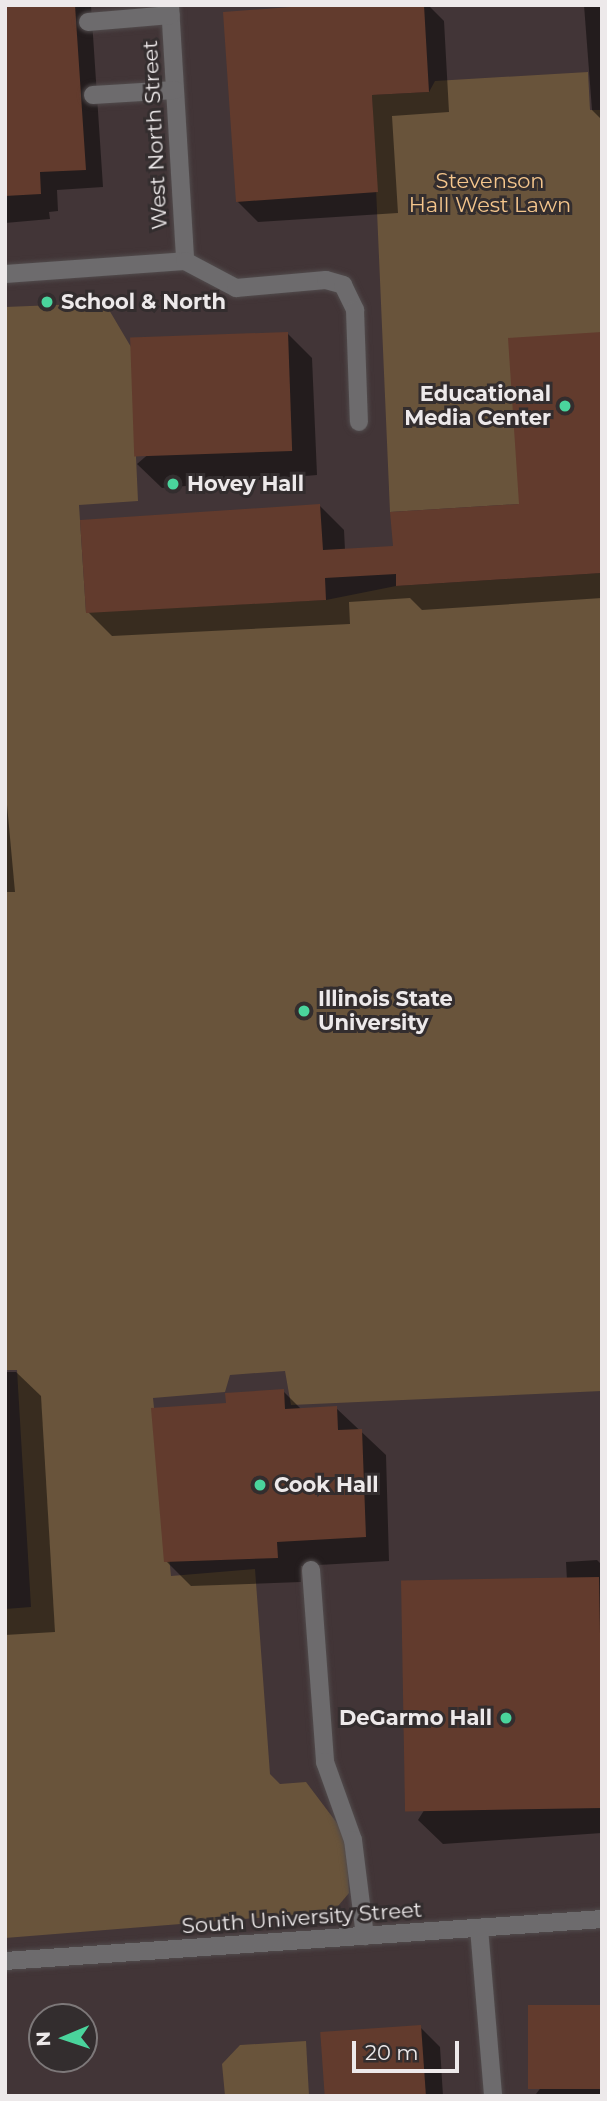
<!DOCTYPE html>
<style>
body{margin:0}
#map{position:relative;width:607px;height:2101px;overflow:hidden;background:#332d2e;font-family:Montserrat,sans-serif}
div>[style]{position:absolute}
.built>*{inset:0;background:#423537}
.green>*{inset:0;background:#69543b}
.shadow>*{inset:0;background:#0007}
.building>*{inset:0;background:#623b2d;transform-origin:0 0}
.roads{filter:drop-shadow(0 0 2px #514b4c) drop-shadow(0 0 2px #514b4c)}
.minor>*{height:18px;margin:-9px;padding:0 9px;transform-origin:9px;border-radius:9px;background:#6d6b6d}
.dots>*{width:19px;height:19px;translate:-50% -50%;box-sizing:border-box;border:4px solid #332d2e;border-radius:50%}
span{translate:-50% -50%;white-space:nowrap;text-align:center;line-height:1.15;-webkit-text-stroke:6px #332d2e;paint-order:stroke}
.street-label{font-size:21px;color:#ede9ea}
.park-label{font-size:21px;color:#f4c58c}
.poi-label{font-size:21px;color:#ede9ea;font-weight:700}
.left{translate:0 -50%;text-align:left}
.right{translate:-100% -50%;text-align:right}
.frame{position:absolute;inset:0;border:7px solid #ede9ea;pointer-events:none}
.north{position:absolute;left:28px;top:2003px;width:70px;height:70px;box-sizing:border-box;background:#332d2e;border:2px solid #7d7879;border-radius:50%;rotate:268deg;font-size:19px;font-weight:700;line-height:28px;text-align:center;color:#ede9ea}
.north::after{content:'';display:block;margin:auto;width:24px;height:32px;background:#4ad49c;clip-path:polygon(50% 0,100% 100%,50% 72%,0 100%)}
.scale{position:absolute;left:352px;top:2041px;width:107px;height:32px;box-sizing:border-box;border:4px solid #ede9ea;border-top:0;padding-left:9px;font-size:21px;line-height:24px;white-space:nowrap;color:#ede9ea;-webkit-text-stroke:5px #332d2e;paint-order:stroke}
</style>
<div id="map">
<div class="built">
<div style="clip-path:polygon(evenodd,5px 5px,602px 5px,602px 2096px,5px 2096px,5px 5px,42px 2017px,84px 2017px,84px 2059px,42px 2059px,42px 2017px)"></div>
</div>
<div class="green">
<div style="clip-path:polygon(588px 72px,590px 110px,602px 110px,602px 332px,519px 504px,390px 512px,372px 95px,429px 92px,435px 81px)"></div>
<div style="clip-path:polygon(105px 303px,131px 347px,138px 501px,79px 505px,86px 612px,326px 600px,396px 586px,602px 573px,602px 1391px,291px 1405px,285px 1371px,230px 1375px,225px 1392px,153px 1398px,171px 1576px,255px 1569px,270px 1774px,280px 1784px,306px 1782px,346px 1835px,349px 1893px,333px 1912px,5px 1938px,5px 1609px,31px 1607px,17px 1370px,5px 1370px,5px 307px)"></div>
<div style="clip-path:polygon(306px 2041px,309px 2096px,225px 2096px,222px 2064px,240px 2045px)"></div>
</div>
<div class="shadow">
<div style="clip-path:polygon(5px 5px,91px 5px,103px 187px,57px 190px,58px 211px,49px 212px,50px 219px,5px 223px)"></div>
<div style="clip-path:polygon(345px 5px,428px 5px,444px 21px,449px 112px,392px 116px,398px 213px,258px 222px,237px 201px)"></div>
<div style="clip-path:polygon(584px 5px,602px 5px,602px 120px,592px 110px)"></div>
<div style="clip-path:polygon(602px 333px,602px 598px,422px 610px,410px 598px,349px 602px,350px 624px,112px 636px,88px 612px,319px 505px,344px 530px,345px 550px,395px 548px,521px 505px)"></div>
<div style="clip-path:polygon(288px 334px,312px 358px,317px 475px,162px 488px,137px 464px)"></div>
<div style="clip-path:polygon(5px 783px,15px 892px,5px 892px)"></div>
<div style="clip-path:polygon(5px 1372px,16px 1372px,41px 1396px,55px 1632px,5px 1635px)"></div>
<div style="clip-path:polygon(283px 1391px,302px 1410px,336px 1408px,386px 1455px,389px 1561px,301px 1566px,301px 1582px,191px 1586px,166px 1561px,228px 1405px)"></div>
<div style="clip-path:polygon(597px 1560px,602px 1565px,602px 1833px,443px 1844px,418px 1820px,567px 1581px,566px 1562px)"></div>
<div style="clip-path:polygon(602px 2007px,602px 2096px,537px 2096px,536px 2094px)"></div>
<div style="clip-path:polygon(420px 2027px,440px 2047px,443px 2096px,325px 2096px)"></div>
</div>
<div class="building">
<div style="clip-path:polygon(5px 5px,75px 5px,86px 170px,40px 172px,41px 194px,5px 196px)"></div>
<div style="clip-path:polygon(318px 5px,424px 5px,429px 92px,372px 95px,378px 192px,236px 202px,223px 12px)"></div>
<div style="left:288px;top:332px;width:119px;height:158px;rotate:88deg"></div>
<div style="clip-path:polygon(602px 332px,602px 573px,396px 586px,396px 574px,325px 578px,326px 600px,86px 613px,80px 520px,320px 504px,323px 550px,393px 546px,390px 512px,519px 504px,508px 338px)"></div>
<div style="clip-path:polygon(284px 1389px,285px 1409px,337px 1406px,338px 1430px,362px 1429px,366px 1537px,277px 1542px,278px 1558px,164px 1562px,151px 1408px,226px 1403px,225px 1393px)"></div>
<div style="left:599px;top:1577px;width:231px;height:198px;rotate:89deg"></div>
<div style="left:602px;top:2005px;width:84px;height:74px;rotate:90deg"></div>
<div style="left:421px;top:2025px;width:71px;height:101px;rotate:86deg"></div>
</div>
<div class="roads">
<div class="minor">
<div style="left:170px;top:5px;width:256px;rotate:86.6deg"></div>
<div style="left:88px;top:22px;width:83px;rotate:-4.8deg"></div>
<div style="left:93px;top:95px;width:82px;rotate:-3.5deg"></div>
<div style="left:5px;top:274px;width:180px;rotate:-4.1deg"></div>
<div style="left:185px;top:261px;width:58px;rotate:27.9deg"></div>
<div style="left:236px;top:288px;width:90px;rotate:-5.1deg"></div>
<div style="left:326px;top:280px;width:18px;rotate:16deg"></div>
<div style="left:343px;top:285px;width:28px;rotate:64deg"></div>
<div style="left:355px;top:310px;width:112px;rotate:88deg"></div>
<div style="left:311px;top:1570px;width:193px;rotate:85.8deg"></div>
<div style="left:325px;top:1762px;width:83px;rotate:70.3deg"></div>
<div style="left:353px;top:1840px;width:97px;rotate:82.9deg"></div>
<div style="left:479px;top:1928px;width:169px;rotate:85.2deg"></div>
<div style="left:5px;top:1961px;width:598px;rotate:-4.02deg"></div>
</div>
</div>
<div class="dots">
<div style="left:47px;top:302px;background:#4ad49c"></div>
<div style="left:565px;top:406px;background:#4ad49c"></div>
<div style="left:173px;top:484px;background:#4ad49c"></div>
<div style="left:304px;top:1011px;background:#4ad49c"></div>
<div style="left:260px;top:1485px;background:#4ad49c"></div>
<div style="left:506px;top:1718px;background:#4ad49c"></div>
</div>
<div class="street-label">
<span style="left:155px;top:135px;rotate:-93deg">West North Street</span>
<span style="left:302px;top:1918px;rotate:-4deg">South University Street</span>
</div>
<div class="park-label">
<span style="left:490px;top:193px">Stevenson<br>Hall West Lawn</span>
</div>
<div class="poi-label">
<span class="left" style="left:61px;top:302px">School &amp; North</span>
<span class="right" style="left:551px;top:406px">Educational<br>Media Center</span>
<span class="left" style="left:187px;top:484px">Hovey Hall</span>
<span class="left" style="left:318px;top:1011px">Illinois State<br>University</span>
<span class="left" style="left:274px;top:1485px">Cook Hall</span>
<span class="right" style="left:492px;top:1718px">DeGarmo Hall</span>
</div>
<div class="frame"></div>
<div class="north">N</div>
<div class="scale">20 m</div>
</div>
